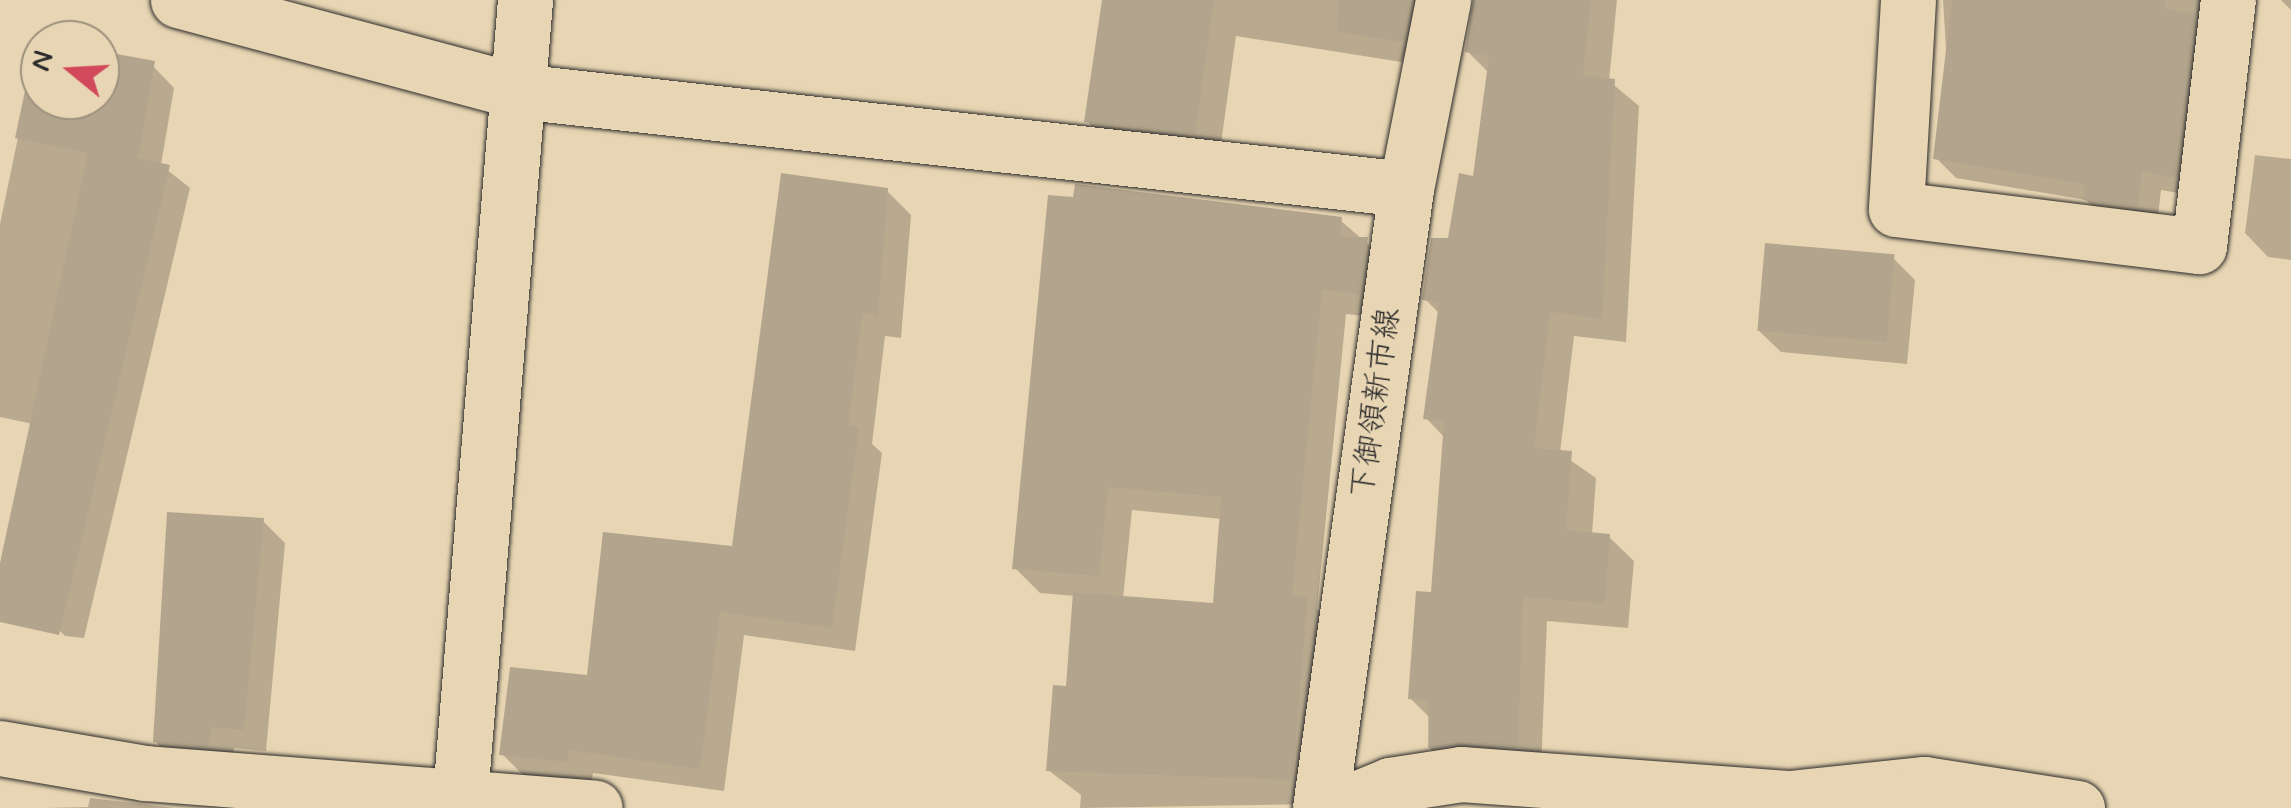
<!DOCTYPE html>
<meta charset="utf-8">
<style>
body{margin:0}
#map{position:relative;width:2291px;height:808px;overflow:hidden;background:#e8d5b3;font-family:Mynerve,"Klee One",sans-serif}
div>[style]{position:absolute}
.shadow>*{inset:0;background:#0003}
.building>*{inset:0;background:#b3a58d;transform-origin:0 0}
.roads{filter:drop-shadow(0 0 2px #2b2b2b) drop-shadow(0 0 2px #2b2b2b)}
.minor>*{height:55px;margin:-27.5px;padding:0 27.5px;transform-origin:27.5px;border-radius:27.5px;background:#e8d5b3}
.major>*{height:55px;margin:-27.5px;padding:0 27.5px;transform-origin:27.5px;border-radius:27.5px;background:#e8d5b3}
span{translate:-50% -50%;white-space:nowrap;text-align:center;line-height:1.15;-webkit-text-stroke:10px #e8d5b3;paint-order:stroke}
.street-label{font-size:32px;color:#2b2b2b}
.north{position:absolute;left:20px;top:20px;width:100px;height:100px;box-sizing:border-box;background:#e8d5b3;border:2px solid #9c917d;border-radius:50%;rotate:288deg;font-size:28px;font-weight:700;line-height:40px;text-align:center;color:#2b2b2b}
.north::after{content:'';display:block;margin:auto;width:35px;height:45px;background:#d1495b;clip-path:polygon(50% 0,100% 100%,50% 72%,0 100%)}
</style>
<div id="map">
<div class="shadow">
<div style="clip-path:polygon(1105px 0,1453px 0,1427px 66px,1236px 36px,1219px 158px,1112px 146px,1087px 121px)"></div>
<div style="clip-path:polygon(1475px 0,1617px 0,1609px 81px,1639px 106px,1626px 342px,1574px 336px,1560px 453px,1596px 478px,1592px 535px,1609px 537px,1634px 561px,1628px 628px,1547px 621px,1541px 770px,1452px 772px,1428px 747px,1429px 717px,1410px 698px,1433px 595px,1445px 438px,1426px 418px,1440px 314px,1425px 299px,1475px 179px,1489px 73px,1467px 51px)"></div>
<div style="clip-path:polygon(1943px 0,2227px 0,2195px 196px,2161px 190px,2157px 226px,2106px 220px,2086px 200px,1956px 178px,1936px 158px,1948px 81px)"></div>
<div style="clip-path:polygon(2281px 0,2291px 0,2291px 10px)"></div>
<div style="clip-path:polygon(38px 41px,40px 100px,100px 100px,100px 55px,153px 66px,174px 88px,161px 165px,190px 188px,84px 638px,65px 636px,44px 615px,33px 424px,0 417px,0 224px)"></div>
<div style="clip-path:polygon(2255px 155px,2291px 159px,2291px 260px,2268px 257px,2245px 233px)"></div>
<div style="clip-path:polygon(887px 191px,911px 215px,901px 338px,885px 336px,872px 444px,882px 453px,855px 651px,744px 635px,724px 791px,593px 773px,591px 785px,526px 778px,502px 754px,734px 549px)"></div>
<div style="clip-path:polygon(evenodd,1340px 220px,1392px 265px,1384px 318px,1346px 314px,1317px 609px,1332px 623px,1317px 804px,1080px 808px,1081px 795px,1048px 770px,1068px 689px,1075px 596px,1040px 593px,1015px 568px,1340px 220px,1132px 510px,1222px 519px,1215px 606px,1123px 599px,1132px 510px)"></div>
<div style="clip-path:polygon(1893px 258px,1915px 280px,1907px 364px,1781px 352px,1758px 330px)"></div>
<div style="clip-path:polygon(263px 521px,285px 543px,266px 751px,234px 748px,231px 768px,178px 764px,155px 741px)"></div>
<div style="clip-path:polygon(90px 798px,174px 808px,46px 808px,88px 807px)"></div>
</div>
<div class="building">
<div style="clip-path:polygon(1102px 0,1214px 0,1195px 134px,1084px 122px)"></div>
<div style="clip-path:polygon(1339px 0,1411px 0,1403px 42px,1337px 32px)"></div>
<div style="clip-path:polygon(1473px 0,1591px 0,1583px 75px,1615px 79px,1602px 319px,1550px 312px,1534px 448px,1572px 451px,1566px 530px,1610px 534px,1605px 604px,1523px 597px,1518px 747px,1429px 747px,1428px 701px,1408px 699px,1416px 591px,1431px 592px,1444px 422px,1423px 419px,1439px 302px,1422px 300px,1431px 238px,1448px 238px,1459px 173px,1473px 176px,1489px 56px,1465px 52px)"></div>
<div style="clip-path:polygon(1952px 0,2166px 0,2164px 9px,2195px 14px,2176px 178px,2142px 171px,2138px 207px,2083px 200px,2085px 184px,1933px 159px)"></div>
<div style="clip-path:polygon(36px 38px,47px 40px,40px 100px,100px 100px,100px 51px,155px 61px,138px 158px,170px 165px,59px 635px,0 622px,0 563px,88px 153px,15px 138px)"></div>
<div style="clip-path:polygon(781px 173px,888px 188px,878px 316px,862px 313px,848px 426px,859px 427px,832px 628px,720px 612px,700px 769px,569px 750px,568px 762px,499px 755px,510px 667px,587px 675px,603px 532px,732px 546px)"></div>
<div style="clip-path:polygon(1075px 184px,1342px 217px,1340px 237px,1368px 237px,1360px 294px,1322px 290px,1292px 595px,1308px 596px,1292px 780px,1046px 771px,1053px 685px,1066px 686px,1073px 592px,1213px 603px,1221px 497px,1108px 487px,1099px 576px,1012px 569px,1048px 195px,1073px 197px)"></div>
<div style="left:1765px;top:243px;width:130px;height:88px;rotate:5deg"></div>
<div style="clip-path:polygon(167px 512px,264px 518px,244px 730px,212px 727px,209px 747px,153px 742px)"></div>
</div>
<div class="roads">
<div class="minor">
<div style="left:178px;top:0;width:351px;rotate:15deg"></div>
<div style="left:517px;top:91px;width:894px;rotate:6.29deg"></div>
<div style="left:1908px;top:0;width:209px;rotate:93.3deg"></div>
<div style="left:1896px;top:209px;width:305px;rotate:7deg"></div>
<div style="left:2199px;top:246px;width:248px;rotate:-83.3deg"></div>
<div style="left:0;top:748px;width:147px;rotate:9.8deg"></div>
<div style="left:145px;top:773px;width:451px;rotate:4.4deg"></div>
<div style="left:459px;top:808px;width:811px;rotate:-85.33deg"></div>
<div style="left:1334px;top:808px;width:61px;rotate:-22.3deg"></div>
<div style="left:1390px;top:785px;width:72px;rotate:-8.8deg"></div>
<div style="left:1461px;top:774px;width:330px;rotate:4.2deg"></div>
<div style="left:1790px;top:798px;width:135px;rotate:-6deg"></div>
<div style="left:1924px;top:784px;width:155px;rotate:8.9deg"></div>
</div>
<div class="major">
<div style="left:1320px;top:808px;width:625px;rotate:-82.09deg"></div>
<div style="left:1406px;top:189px;width:193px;rotate:-78.9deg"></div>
</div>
</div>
<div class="street-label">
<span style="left:1376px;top:403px;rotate:-82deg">下御領新市線</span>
</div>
<div class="north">N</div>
</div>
